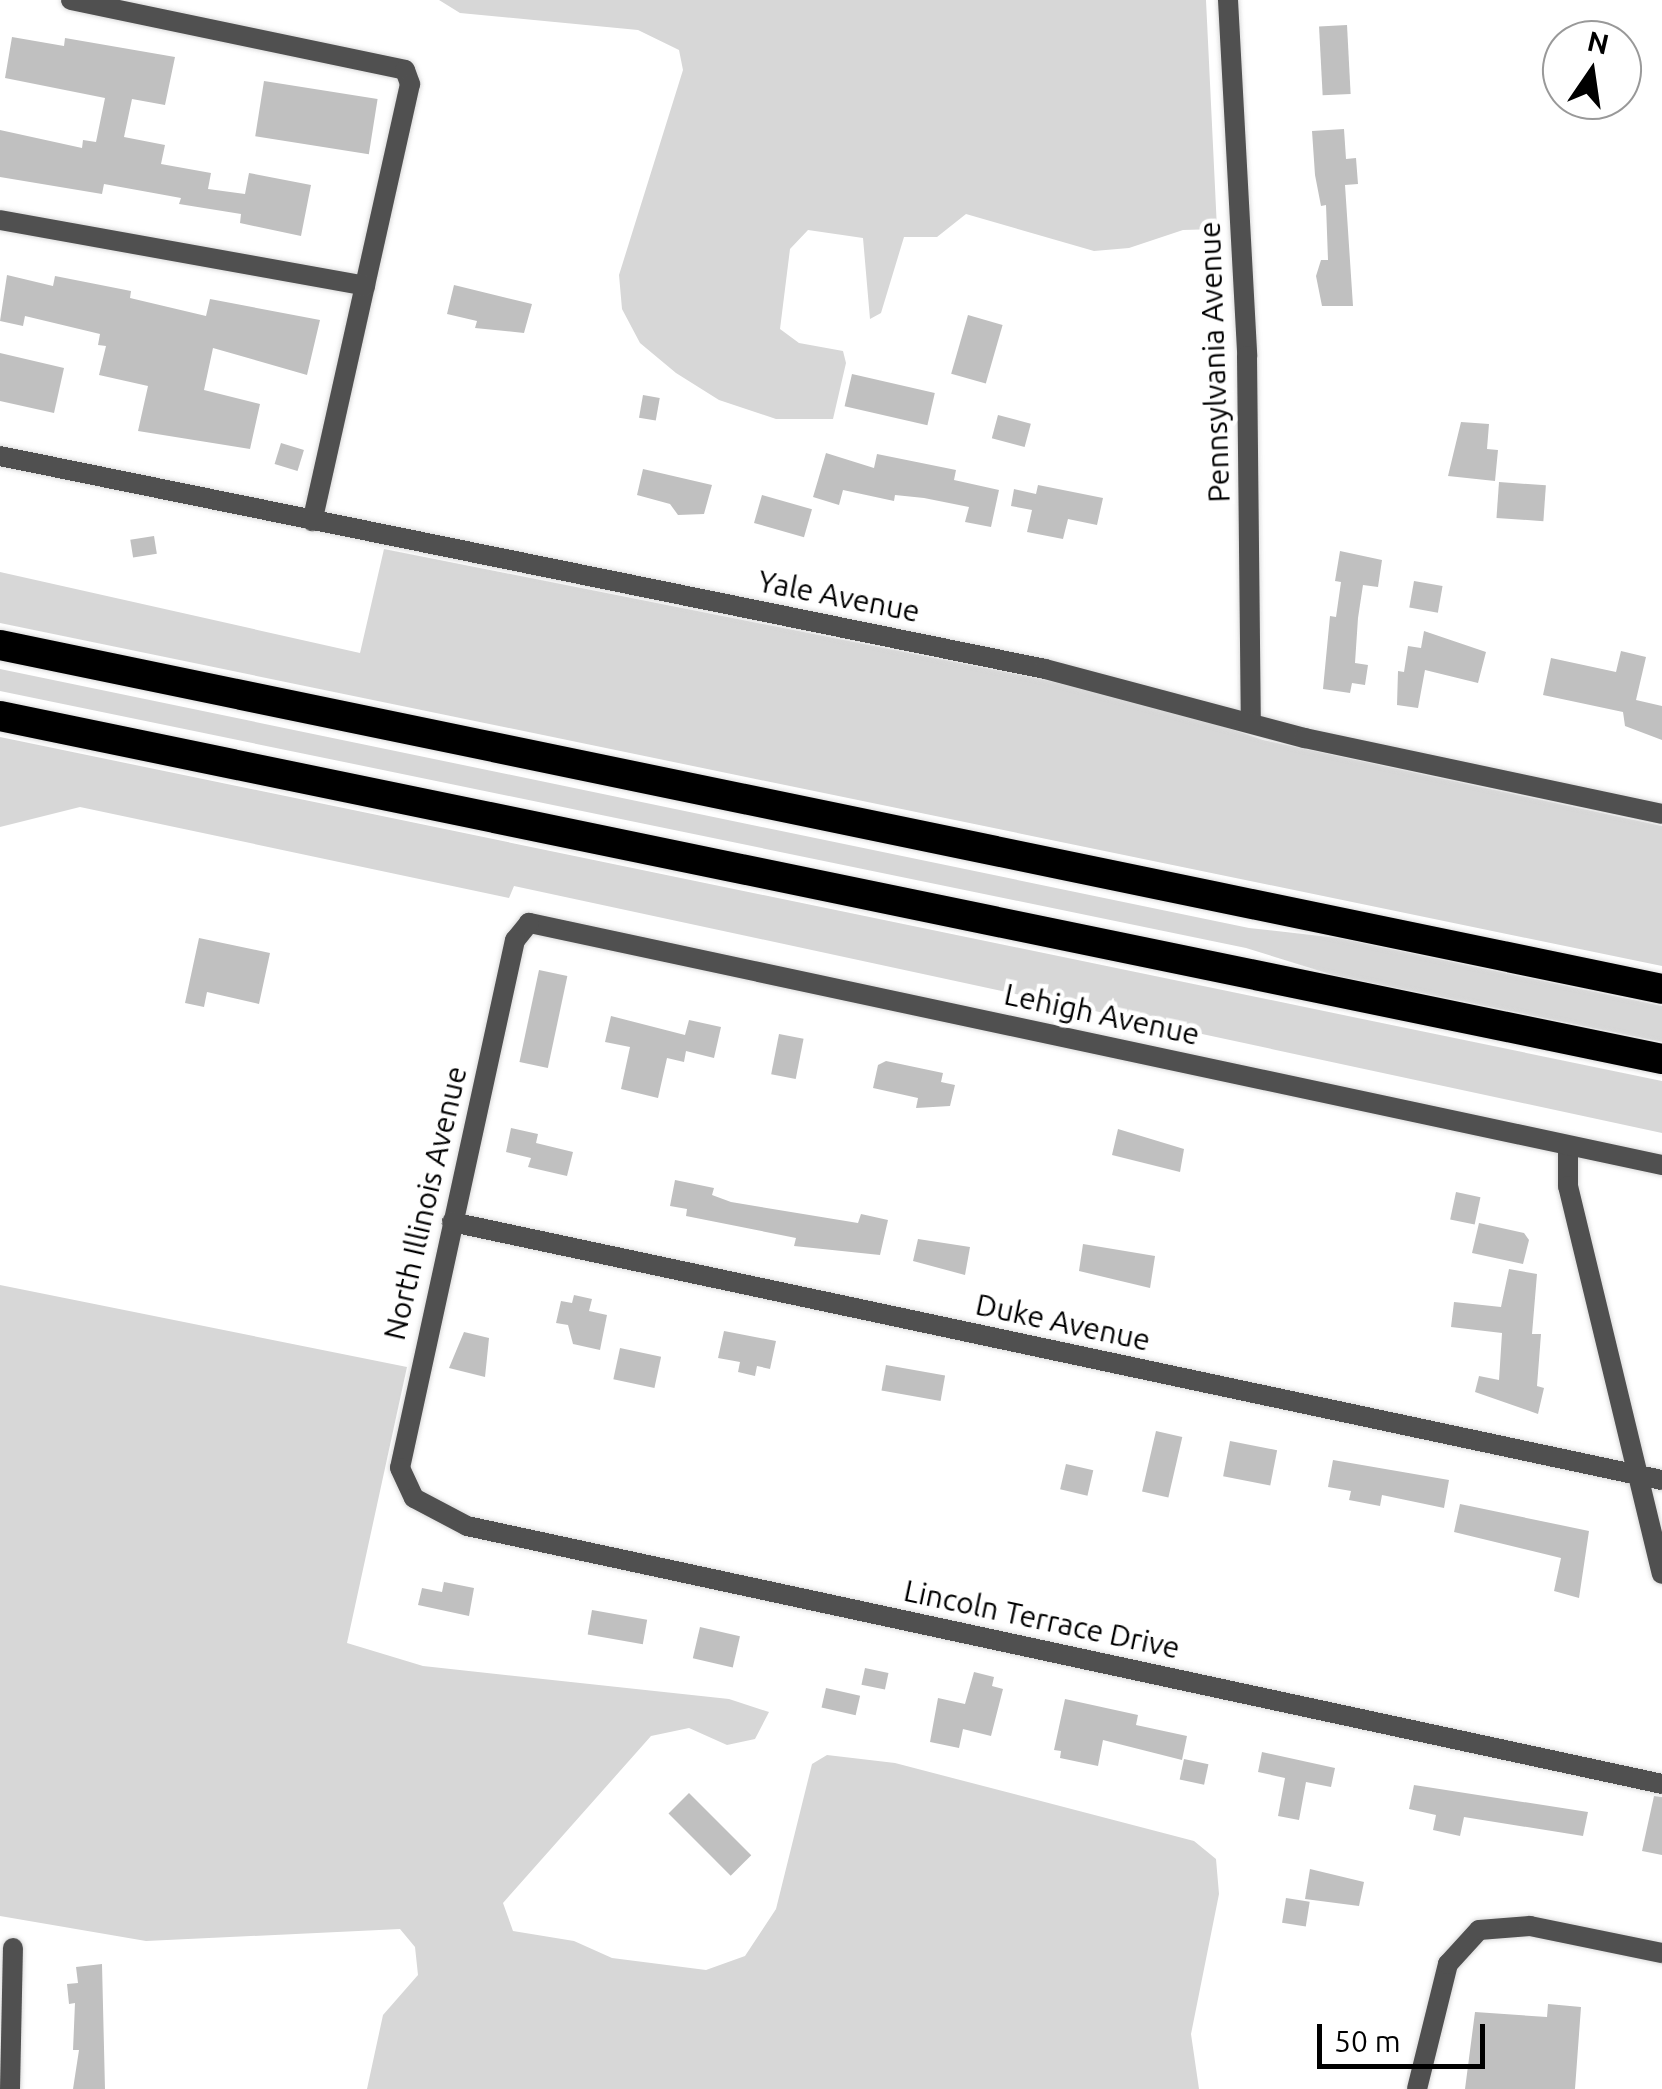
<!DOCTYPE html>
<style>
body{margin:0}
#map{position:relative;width:1662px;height:2089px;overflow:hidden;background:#fff;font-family:Ubuntu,sans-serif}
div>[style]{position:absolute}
.green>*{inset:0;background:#d7d7d7}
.building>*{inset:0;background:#c0c0c0;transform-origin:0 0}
.roads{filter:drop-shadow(0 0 2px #dbdbdb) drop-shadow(0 0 2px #dbdbdb)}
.street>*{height:20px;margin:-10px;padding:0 10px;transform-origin:10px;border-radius:10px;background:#505050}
.highway>*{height:30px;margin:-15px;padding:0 15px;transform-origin:15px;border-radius:15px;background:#000}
span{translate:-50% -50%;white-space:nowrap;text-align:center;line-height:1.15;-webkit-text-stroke:9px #fff;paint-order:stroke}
.street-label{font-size:30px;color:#000}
.north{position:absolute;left:1542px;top:20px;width:100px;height:100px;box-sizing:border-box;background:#fff;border:2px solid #999;border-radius:50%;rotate:13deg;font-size:28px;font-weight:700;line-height:40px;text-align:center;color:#000}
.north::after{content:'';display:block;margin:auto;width:35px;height:45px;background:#000;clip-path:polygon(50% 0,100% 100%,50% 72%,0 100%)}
.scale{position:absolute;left:1317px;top:2024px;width:168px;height:45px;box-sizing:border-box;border:5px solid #000;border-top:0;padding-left:12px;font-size:30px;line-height:35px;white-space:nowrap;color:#000;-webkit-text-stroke:8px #fff;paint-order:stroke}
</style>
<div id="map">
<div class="green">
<div style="clip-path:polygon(439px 0,1206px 0,1217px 229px,1183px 230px,1129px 248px,1094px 251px,966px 214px,937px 237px,904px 237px,881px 313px,870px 319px,863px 238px,808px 230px,790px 249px,780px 329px,799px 343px,843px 351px,846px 363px,833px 419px,776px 419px,719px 400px,676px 373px,640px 343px,622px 309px,619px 275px,683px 70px,679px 50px,638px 30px,460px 13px)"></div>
<div style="clip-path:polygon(384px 549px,1036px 678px,1181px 712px,1263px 740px,1662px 826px,1662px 966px,0 623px,0 572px,360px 653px)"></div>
<div style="clip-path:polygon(0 669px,1249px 928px,1338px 938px,1662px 1006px,1662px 1042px,1333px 975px,1246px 948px,0 691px)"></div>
<div style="clip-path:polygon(0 737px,1662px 1081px,1662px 1133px,514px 886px,509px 898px,80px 807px,0 827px)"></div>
<div style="clip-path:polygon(0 1285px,407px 1367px,347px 1643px,423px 1666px,729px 1699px,769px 1712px,755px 1739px,727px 1745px,689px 1728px,651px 1736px,503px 1903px,513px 1931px,574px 1941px,612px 1958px,706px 1970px,745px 1956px,776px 1909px,812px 1764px,827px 1755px,895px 1763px,1194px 1841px,1216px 1859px,1219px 1894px,1191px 2034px,1199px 2089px,367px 2089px,383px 2015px,418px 1975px,415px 1947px,400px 1929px,146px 1941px,0 1916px)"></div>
</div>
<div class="building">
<div style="left:1347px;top:25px;width:69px;height:28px;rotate:87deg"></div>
<div style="clip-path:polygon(12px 37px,64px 46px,65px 38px,175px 57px,165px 105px,132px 99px,124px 137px,165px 145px,161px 164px,211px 173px,208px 189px,245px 194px,249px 173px,311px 185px,301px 236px,240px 223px,241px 214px,179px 204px,181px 198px,104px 184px,102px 194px,0 177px,0 130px,82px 148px,83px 140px,96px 142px,105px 98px,5px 78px)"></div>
<div style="left:264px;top:81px;width:115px;height:56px;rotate:9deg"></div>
<div style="clip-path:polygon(1344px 129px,1346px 159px,1356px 158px,1358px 184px,1345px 185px,1353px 306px,1322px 306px,1316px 276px,1321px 260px,1328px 260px,1326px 205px,1321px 206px,1315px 175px,1312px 131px)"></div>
<div style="clip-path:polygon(7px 275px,53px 286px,55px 276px,131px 291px,130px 298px,206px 316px,210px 299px,320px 320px,307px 375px,213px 348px,204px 390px,260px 404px,250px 449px,138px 431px,148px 386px,99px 375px,106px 346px,98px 345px,100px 334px,25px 316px,23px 326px,0 321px)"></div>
<div style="clip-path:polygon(454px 285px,532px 304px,524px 333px,475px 328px,477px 321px,447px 314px)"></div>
<div style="left:968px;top:315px;width:36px;height:61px;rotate:16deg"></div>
<div style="clip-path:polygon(0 353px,64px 368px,54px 413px,0 401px)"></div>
<div style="left:852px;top:374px;width:85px;height:33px;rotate:13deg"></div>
<div style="left:643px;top:395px;width:17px;height:23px;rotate:10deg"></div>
<div style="left:998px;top:415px;width:34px;height:24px;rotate:15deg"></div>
<div style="clip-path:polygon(1461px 422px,1489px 424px,1487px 449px,1498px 450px,1495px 481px,1448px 476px)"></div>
<div style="left:281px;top:443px;width:24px;height:22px;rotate:17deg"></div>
<div style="clip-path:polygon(826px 453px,874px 468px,877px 454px,956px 470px,954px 480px,999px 490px,991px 527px,965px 522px,969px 507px,924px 498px,895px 495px,894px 501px,843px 490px,839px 505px,813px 497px)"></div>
<div style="clip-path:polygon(643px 469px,712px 485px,704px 514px,678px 515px,670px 504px,637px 495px)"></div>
<div style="left:1499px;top:482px;width:47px;height:36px;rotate:4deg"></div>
<div style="clip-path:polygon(1038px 485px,1103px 498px,1097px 525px,1068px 519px,1063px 539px,1027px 532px,1032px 510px,1011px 506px,1014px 489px,1036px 494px)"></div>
<div style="left:762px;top:495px;width:52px;height:29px;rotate:16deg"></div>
<div style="left:154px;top:536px;width:18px;height:24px;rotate:81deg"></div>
<div style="clip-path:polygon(1340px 551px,1382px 560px,1378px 587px,1363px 585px,1358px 618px,1355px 663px,1368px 665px,1365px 685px,1352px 683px,1350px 693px,1323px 689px,1330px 616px,1336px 617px,1341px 582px,1335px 581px)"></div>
<div style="left:1414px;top:581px;width:29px;height:27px;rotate:10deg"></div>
<div style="clip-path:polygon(1424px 631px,1486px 652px,1478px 683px,1425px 670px,1418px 708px,1397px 705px,1398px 671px,1404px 672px,1408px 646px,1421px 648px)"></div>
<div style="clip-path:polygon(1621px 651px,1646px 657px,1636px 700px,1662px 706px,1662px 740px,1625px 726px,1623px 712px,1543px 695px,1551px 658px,1616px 672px)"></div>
<div style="clip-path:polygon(199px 938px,270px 953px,259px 1004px,207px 992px,204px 1007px,185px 1003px)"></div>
<div style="left:539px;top:970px;width:29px;height:94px;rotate:12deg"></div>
<div style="clip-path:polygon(611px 1016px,685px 1035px,689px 1020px,721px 1027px,714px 1058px,686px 1051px,684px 1062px,667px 1058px,658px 1098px,621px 1089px,630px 1047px,605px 1042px)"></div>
<div style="left:779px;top:1034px;width:25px;height:41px;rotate:11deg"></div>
<div style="clip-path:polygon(886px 1061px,943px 1073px,941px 1082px,955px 1085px,950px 1106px,916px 1108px,918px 1098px,873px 1088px,878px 1065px)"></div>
<div style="clip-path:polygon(511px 1128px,538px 1134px,536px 1143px,573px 1152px,567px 1176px,528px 1167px,531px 1158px,506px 1152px)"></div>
<div style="clip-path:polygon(1118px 1129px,1184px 1149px,1180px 1172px,1112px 1155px)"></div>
<div style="clip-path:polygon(675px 1180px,714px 1188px,712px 1195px,731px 1202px,858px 1223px,861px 1214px,888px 1220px,880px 1255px,794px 1246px,796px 1238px,686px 1216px,687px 1209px,670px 1206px)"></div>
<div style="left:1456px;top:1192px;width:25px;height:28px;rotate:12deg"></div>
<div style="clip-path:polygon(1479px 1223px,1524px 1233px,1529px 1240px,1523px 1264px,1472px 1253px)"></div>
<div style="clip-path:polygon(918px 1239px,970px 1247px,965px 1275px,913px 1261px)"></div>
<div style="clip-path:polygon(1083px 1244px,1155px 1256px,1150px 1288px,1079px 1271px)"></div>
<div style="clip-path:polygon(1509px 1269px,1537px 1274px,1532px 1334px,1541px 1334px,1537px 1386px,1544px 1388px,1538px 1414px,1475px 1392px,1479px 1376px,1499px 1380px,1502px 1333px,1451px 1327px,1454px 1302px,1501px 1307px)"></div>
<div style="clip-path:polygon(574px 1295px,592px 1299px,589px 1311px,607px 1315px,600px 1350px,573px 1344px,568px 1325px,556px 1323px,561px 1301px,572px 1303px)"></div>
<div style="clip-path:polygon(724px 1331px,776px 1341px,770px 1369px,757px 1366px,755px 1376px,738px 1372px,740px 1362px,718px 1358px)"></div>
<div style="clip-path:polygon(464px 1332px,489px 1338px,485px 1377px,449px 1368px)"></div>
<div style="left:620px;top:1348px;width:42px;height:32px;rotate:12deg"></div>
<div style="left:886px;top:1365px;width:60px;height:26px;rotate:10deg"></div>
<div style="left:1156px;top:1431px;width:27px;height:62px;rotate:13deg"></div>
<div style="left:1230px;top:1441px;width:48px;height:36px;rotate:11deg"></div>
<div style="clip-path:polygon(1333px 1460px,1449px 1480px,1444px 1508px,1382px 1495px,1380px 1506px,1349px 1500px,1351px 1491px,1328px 1487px)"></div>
<div style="left:1066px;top:1464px;width:28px;height:26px;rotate:13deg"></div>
<div style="clip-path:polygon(1460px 1504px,1589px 1531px,1579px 1598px,1554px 1591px,1561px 1558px,1454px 1532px)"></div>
<div style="clip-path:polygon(444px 1582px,474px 1588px,469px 1616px,418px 1605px,422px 1588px,442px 1592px)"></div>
<div style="left:592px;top:1610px;width:56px;height:25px;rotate:10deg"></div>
<div style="left:700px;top:1627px;width:41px;height:32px;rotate:13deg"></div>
<div style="left:865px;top:1668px;width:24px;height:17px;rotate:12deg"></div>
<div style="clip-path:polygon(974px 1672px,994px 1677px,992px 1686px,1003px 1689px,991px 1736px,963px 1729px,959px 1748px,930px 1742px,938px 1698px,965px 1704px)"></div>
<div style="left:826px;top:1688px;width:35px;height:20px;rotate:13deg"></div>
<div style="clip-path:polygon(1065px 1699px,1138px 1715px,1136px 1725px,1187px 1736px,1182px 1760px,1103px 1740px,1098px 1766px,1060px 1758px,1061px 1751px,1054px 1750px)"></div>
<div style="clip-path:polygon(1262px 1752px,1335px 1768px,1331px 1787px,1306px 1782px,1299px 1820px,1278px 1816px,1285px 1778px,1258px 1772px)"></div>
<div style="left:1184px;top:1759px;width:25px;height:21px;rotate:12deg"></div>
<div style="clip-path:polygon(1414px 1785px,1588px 1812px,1583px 1836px,1464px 1817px,1460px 1836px,1433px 1830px,1436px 1815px,1409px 1809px)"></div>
<div style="left:689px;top:1793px;width:88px;height:29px;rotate:45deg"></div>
<div style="clip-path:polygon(1654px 1796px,1662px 1797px,1662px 1855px,1642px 1851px)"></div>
<div style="clip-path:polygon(1310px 1869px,1364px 1882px,1359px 1906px,1305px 1899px)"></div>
<div style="left:1286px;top:1898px;width:24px;height:25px;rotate:9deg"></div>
<div style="clip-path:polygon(102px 1964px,105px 2089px,73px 2089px,79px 2050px,73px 2050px,75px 2003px,69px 2004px,67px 1984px,78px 1983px,76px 1967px)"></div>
<div style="clip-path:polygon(1548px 2004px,1581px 2007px,1575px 2089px,1465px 2089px,1475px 2012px,1547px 2017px)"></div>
</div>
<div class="roads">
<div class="street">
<div style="left:71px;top:0;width:341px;rotate:11.8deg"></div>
<div style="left:405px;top:70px;width:15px;rotate:70deg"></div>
<div style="left:410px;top:84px;width:448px;rotate:102.6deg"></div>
<div style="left:1228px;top:0;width:357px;rotate:86.9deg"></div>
<div style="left:1247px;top:356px;width:366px;rotate:89.4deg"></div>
<div style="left:0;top:220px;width:371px;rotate:10.2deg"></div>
<div style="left:0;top:456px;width:1066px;rotate:11.52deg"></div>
<div style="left:1045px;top:669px;width:269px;rotate:14.9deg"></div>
<div style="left:1305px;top:738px;width:365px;rotate:12deg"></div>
<div style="left:1568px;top:1146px;width:40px;rotate:90deg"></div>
<div style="left:1568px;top:1186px;width:399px;rotate:76.4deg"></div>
<div style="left:1662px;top:1165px;width:1159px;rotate:-167.94deg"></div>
<div style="left:529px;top:923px;width:22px;rotate:129deg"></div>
<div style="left:515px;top:940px;width:540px;rotate:102.29deg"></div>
<div style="left:400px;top:1468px;width:33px;rotate:65deg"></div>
<div style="left:414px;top:1498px;width:60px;rotate:27.8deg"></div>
<div style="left:467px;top:1526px;width:1223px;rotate:12.18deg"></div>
<div style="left:452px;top:1222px;width:1237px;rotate:12.04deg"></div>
<div style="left:10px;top:2089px;width:141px;rotate:-88.8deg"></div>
<div style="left:1417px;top:2089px;width:129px;rotate:-76.1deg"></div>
<div style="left:1448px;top:1964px;width:46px;rotate:-47.6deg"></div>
<div style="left:1479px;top:1930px;width:51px;rotate:-4.5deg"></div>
<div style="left:1530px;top:1926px;width:135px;rotate:11.6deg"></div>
</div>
<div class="highway">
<div style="left:0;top:645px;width:1697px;rotate:11.69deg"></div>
<div style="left:0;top:716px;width:1697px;rotate:11.66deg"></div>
</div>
</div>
<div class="street-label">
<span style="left:1214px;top:362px;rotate:-92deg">Pennsylvania Avenue</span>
<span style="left:839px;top:596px;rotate:11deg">Yale Avenue</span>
<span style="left:1102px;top:1014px;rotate:12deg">Lehigh Avenue</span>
<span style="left:425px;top:1203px;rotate:-77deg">North Illinois Avenue</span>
<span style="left:1063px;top:1322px;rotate:12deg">Duke Avenue</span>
<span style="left:1042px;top:1619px;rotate:12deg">Lincoln Terrace Drive</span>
</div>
<div class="north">N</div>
<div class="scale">50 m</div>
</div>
